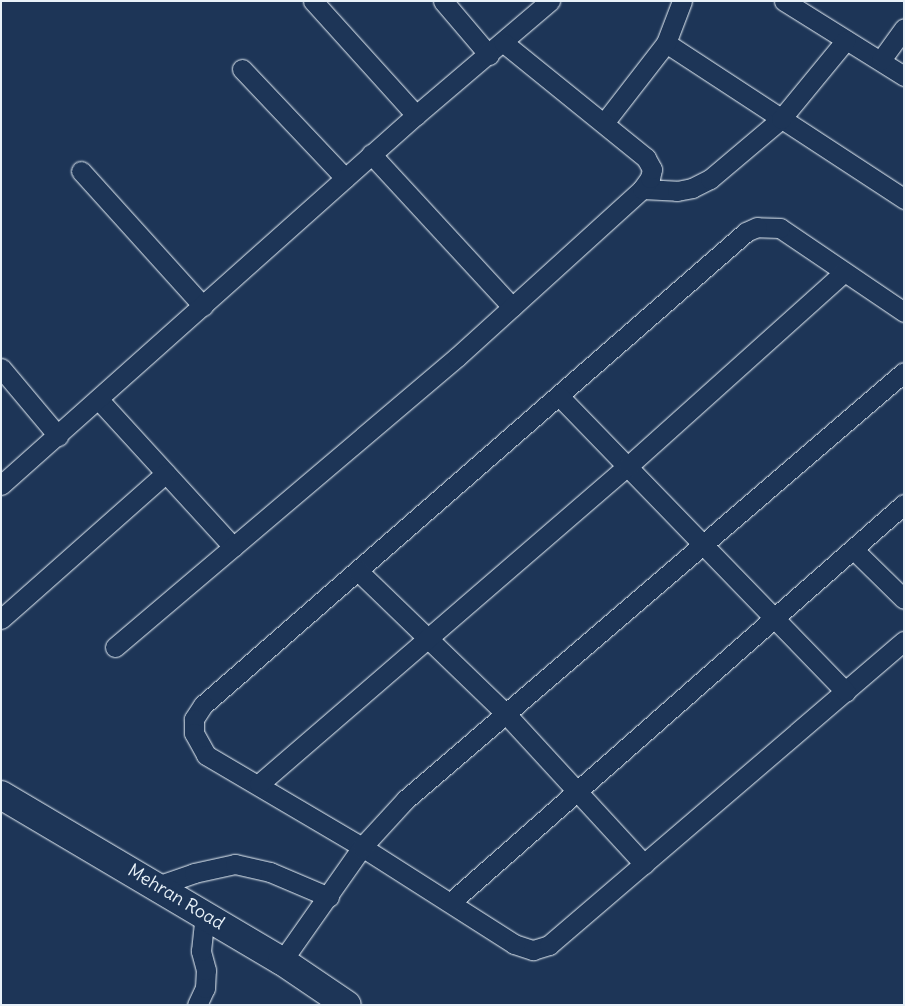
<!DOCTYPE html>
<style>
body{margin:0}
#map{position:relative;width:905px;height:1006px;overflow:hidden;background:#1d3557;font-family:Delius,sans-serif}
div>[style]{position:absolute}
.roads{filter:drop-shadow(0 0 1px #e8f1f8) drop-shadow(0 0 1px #e8f1f8)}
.street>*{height:19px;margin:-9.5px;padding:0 9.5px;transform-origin:9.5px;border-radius:9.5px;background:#1d3557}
.secondary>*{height:28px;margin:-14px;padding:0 14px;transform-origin:14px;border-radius:14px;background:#1d3557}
span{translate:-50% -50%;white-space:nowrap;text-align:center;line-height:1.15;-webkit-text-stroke:4.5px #1d3557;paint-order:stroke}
.street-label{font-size:18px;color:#e8f1f8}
.frame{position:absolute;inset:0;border:2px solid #e8f1f8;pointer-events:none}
</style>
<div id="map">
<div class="roads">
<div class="street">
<div style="left:313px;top:1px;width:154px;rotate:47.9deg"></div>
<div style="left:443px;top:1px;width:71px;rotate:49.6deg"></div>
<div style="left:784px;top:1px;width:142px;rotate:32deg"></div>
<div style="left:666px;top:43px;width:285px;rotate:33.2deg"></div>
<div style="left:881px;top:60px;width:39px;rotate:-54deg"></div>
<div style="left:242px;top:69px;width:150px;rotate:46.6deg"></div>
<div style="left:604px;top:123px;width:101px;rotate:-52.2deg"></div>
<div style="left:666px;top:43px;width:45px;rotate:-69.1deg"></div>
<div style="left:371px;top:154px;width:208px;rotate:47.3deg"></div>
<div style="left:81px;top:171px;width:182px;rotate:47.9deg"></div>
<div style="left:642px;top:189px;width:35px;rotate:3deg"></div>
<div style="left:677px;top:191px;width:15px;rotate:-11deg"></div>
<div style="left:692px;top:188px;width:20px;rotate:-27deg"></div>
<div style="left:710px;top:179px;width:93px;rotate:-40.2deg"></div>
<div style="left:781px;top:119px;width:102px;rotate:-50.6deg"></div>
<div style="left:904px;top:312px;width:150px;rotate:-145.9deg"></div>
<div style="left:780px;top:228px;width:23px;rotate:-178deg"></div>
<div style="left:757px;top:227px;width:12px;rotate:156deg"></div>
<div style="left:746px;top:232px;width:720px;rotate:138.94deg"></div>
<div style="left:203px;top:705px;width:17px;rotate:123deg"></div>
<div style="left:194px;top:719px;width:14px;rotate:90deg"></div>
<div style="left:194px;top:733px;width:25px;rotate:61deg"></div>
<div style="left:206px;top:755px;width:181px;rotate:30.5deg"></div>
<div style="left:362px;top:847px;width:180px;rotate:32.5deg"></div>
<div style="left:514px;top:944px;width:20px;rotate:18deg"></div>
<div style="left:533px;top:950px;width:17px;rotate:-17deg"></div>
<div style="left:549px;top:945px;width:467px;rotate:-40.6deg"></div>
<div style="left:1px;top:368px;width:89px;rotate:50deg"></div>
<div style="left:559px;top:396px;width:412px;rotate:45.9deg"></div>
<div style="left:99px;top:400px;width:199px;rotate:47.6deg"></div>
<div style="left:1px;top:485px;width:556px;rotate:-41.72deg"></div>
<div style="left:416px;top:115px;width:176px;rotate:-40.4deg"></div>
<div style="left:853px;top:549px;width:71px;rotate:44.4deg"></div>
<div style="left:358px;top:571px;width:206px;rotate:44deg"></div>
<div style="left:506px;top:714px;width:204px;rotate:47.4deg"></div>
<div style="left:1px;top:619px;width:220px;rotate:-41.5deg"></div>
<div style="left:115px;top:647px;width:448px;rotate:-40.3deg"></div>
<div style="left:457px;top:357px;width:250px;rotate:-42.2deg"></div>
<div style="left:642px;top:189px;width:14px;rotate:-54deg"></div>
<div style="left:650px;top:178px;width:9px;rotate:-77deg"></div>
<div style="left:652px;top:169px;width:13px;rotate:-119deg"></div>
<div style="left:646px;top:158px;width:183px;rotate:-141deg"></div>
<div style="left:259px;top:784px;width:487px;rotate:-40.8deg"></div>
<div style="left:628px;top:466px;width:290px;rotate:-41.9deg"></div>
<div style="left:157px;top:886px;width:39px;rotate:-19deg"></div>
<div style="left:194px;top:873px;width:42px;rotate:-12.4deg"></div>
<div style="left:235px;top:864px;width:36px;rotate:13deg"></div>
<div style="left:270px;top:872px;width:64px;rotate:23deg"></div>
<div style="left:451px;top:902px;width:603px;rotate:-41.3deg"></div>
<div style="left:282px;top:961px;width:139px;rotate:-54.9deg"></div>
<div style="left:362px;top:847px;width:64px;rotate:-47.5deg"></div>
<div style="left:405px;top:800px;width:657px;rotate:-40.62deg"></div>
<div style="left:197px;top:1005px;width:19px;rotate:-65deg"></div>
<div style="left:205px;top:988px;width:18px;rotate:-87deg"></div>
<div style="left:206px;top:970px;width:20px;rotate:-105deg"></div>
<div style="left:201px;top:951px;width:36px;rotate:-84deg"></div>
</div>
<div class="secondary">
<div style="left:1px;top:795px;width:326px;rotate:30.6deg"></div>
<div style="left:282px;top:961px;width:78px;rotate:34.1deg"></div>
</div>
</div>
<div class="street-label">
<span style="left:176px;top:897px;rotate:31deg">Mehran Road</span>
</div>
<div class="frame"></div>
</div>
